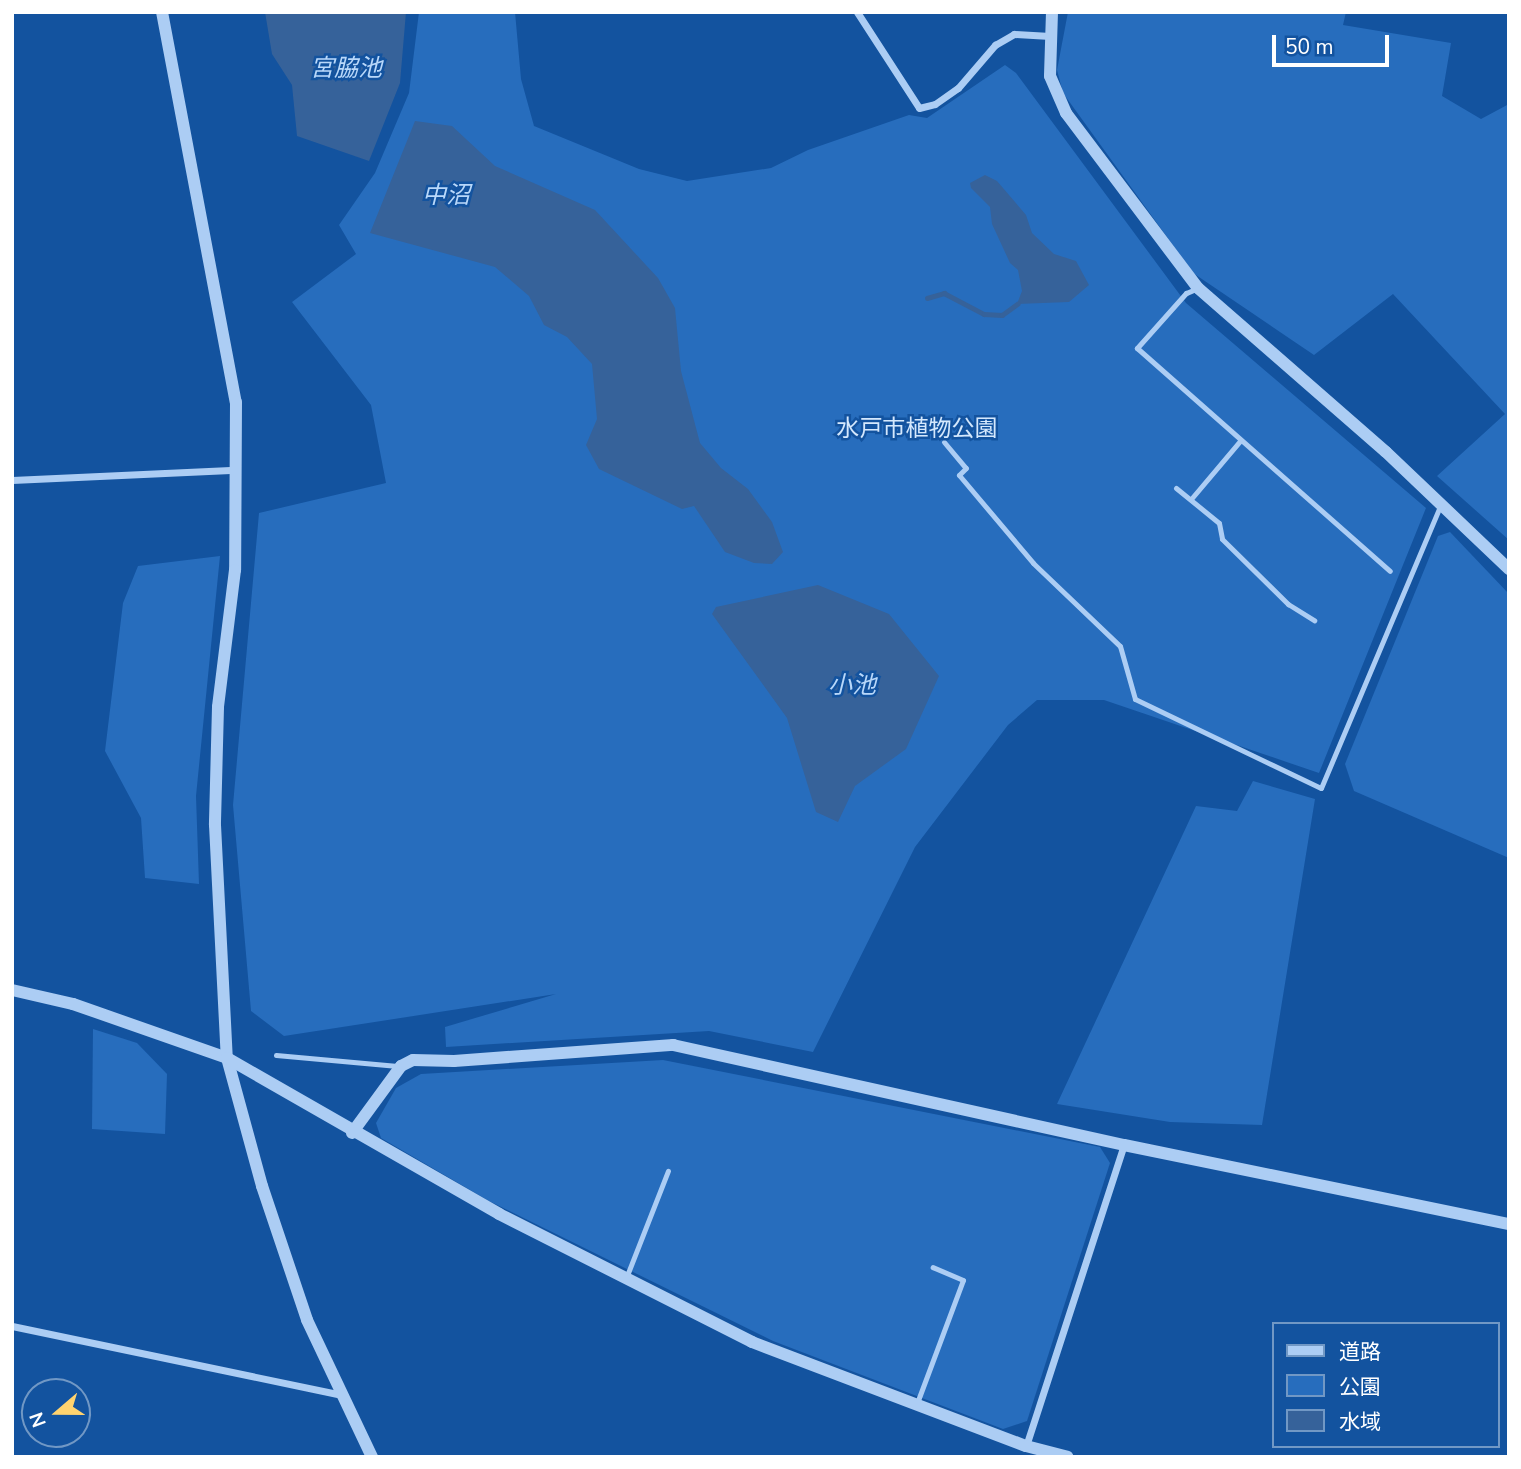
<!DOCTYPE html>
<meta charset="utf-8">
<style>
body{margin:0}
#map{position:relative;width:1521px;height:1469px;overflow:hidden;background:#13539f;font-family:"Nunito Sans","Noto Sans JP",sans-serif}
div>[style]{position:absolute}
.green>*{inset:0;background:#276dbd}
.water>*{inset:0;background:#36629a}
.stream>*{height:4.5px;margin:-2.25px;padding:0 2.25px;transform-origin:2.25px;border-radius:2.25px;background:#36629a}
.service>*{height:5px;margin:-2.5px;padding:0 2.5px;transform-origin:2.5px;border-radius:2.5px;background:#accdf4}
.minor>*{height:7px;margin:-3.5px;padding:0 3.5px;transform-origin:3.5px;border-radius:3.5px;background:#accdf4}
.tertiary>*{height:12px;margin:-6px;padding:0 6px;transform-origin:6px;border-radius:6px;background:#accdf4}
span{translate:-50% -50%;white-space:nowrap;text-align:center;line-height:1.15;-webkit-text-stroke:5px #13539f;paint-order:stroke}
.park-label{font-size:23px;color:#d4e8fd}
.water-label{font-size:24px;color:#b9d8fa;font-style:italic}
.frame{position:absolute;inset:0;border:14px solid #fff;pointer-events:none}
.legend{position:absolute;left:1272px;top:1322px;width:228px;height:126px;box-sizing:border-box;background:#13539f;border:2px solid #7198c5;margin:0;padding:9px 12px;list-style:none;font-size:21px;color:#fff}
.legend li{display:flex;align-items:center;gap:14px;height:35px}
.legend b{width:35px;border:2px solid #7198c5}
.north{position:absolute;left:21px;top:1378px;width:70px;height:70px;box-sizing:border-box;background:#13539f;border:2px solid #7198c5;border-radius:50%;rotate:250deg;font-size:19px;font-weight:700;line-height:28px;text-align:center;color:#fff}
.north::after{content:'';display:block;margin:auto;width:24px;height:32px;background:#ffd36f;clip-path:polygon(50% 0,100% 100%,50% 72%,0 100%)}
.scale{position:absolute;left:1272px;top:35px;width:117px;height:32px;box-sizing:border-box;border:4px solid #fff;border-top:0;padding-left:9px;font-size:21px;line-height:24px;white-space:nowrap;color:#fff;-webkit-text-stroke:5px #13539f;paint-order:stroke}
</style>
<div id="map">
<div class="green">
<div style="clip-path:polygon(419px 12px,515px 12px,521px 79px,534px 126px,639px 169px,687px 181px,771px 168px,808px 150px,909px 115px,927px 118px,1005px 65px,1016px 73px,1186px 303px,1426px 508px,1319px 773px,1104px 700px,1037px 700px,1008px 725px,915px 847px,813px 1052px,709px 1031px,446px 1047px,445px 1027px,556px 994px,284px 1036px,251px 1011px,233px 805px,259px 513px,386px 483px,371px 405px,292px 302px,356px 254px,339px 225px,375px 173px,409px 93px)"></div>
<div style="clip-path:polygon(1068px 12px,1346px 12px,1343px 25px,1451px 43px,1442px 96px,1481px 119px,1509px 104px,1509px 540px,1437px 476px,1505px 414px,1393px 294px,1314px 355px,1193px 273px,1063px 93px,1057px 70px)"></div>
<div style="clip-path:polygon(1450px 532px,1509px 594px,1509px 858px,1354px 791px,1345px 764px,1438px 536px)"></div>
<div style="clip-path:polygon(220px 556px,196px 796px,199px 884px,145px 878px,141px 818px,105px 751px,123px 603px,138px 566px)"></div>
<div style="clip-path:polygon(1253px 781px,1315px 799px,1262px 1125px,1170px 1122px,1057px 1104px,1196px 806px,1237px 811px)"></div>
<div style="clip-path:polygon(93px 1029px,137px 1043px,167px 1074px,165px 1134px,92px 1129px)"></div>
<div style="clip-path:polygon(663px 1060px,1100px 1147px,1110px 1163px,1027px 1421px,1003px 1429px,773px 1341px,489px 1201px,381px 1138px,376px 1123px,396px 1088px,421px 1074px)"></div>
</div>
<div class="water">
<div style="clip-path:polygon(265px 12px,406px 12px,400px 83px,369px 161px,297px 136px,292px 85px,272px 54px)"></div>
<div style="clip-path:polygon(415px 121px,452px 126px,495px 166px,595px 210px,658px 278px,675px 308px,681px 371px,700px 443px,721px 468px,748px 489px,772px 522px,783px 552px,772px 564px,754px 563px,725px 552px,694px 506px,682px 509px,599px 469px,586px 445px,597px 419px,592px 364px,567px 337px,544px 325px,529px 296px,495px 267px,370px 233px)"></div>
<div style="clip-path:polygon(985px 175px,997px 181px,1026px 215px,1032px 233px,1054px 254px,1076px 261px,1089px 285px,1069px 302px,1017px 304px,1022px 291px,1018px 270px,1010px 263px,992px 224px,990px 207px,971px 188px,970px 183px)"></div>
<div style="clip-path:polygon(818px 585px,889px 614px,939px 676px,906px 749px,855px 786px,838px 822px,816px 812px,787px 718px,712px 614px,716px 607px)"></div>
</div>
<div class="stream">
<div style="left:927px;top:298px;width:18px;rotate:-16deg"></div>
<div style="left:944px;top:293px;width:45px;rotate:27.7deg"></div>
<div style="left:984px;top:314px;width:18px;rotate:3deg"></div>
<div style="left:1002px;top:315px;width:19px;rotate:-36deg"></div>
</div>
<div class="service">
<div style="left:1198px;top:288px;width:13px;rotate:157deg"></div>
<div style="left:1186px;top:293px;width:74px;rotate:131.7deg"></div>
<div style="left:1137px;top:348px;width:337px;rotate:41.4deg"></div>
<div style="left:944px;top:442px;width:34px;rotate:50deg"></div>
<div style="left:966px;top:468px;width:10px;rotate:135deg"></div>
<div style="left:959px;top:475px;width:115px;rotate:49.9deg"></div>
<div style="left:1033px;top:563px;width:120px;rotate:43.7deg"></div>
<div style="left:1120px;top:646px;width:55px;rotate:74.2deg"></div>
<div style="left:1135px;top:699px;width:206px;rotate:25.6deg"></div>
<div style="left:1321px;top:788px;width:308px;rotate:-67.1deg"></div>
<div style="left:1176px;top:488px;width:55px;rotate:39.1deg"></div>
<div style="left:1219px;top:523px;width:16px;rotate:79deg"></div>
<div style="left:1222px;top:539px;width:93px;rotate:44.6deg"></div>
<div style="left:1288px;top:604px;width:31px;rotate:32deg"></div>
<div style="left:1191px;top:499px;width:76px;rotate:-49.8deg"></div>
<div style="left:276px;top:1055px;width:122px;rotate:5.2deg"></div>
<div style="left:626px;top:1278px;width:115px;rotate:-68.6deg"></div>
<div style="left:917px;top:1403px;width:131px;rotate:-69.5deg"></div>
<div style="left:963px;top:1280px;width:33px;rotate:-157deg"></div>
</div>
<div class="minor">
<div style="left:857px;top:12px;width:114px;rotate:57.1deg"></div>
<div style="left:919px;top:108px;width:16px;rotate:-14deg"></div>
<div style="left:935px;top:104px;width:28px;rotate:-35deg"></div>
<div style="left:958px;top:88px;width:57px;rotate:-49.3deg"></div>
<div style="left:995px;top:45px;width:22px;rotate:-30deg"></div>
<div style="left:1014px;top:34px;width:36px;rotate:3deg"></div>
<div style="left:12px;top:480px;width:224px;rotate:-2.6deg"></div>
<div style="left:12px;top:1326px;width:336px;rotate:11.8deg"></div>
<div style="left:1026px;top:1446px;width:317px;rotate:-72deg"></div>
</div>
<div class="tertiary">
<div style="left:162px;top:12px;width:397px;rotate:79.3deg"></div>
<div style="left:236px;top:402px;width:168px;rotate:90.3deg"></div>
<div style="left:235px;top:570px;width:138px;rotate:97.1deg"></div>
<div style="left:218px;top:707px;width:118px;rotate:91.5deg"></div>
<div style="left:215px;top:825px;width:233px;rotate:87.1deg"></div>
<div style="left:227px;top:1058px;width:133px;rotate:74.7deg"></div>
<div style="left:262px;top:1186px;width:141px;rotate:71.4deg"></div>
<div style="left:307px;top:1320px;width:152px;rotate:64.6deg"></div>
<div style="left:1052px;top:12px;width:64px;rotate:91.8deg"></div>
<div style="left:1050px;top:76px;width:40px;rotate:66.6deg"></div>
<div style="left:1066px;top:113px;width:219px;rotate:53deg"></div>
<div style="left:1198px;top:288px;width:249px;rotate:41.1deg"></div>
<div style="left:1386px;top:452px;width:170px;rotate:43.6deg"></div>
<div style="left:12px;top:990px;width:63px;rotate:12.9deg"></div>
<div style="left:73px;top:1004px;width:163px;rotate:19.3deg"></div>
<div style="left:227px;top:1058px;width:314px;rotate:29.8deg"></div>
<div style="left:499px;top:1214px;width:284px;rotate:26.8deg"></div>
<div style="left:752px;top:1342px;width:293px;rotate:20.8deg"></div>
<div style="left:1026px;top:1446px;width:43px;rotate:14.7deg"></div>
<div style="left:352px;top:1133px;width:83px;rotate:-53.8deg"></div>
<div style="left:401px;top:1066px;width:13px;rotate:-27deg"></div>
<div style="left:413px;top:1060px;width:41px;rotate:1.4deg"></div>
<div style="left:454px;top:1061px;width:220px;rotate:-4.2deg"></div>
<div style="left:673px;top:1045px;width:462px;rotate:12.5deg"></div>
<div style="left:1124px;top:1145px;width:393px;rotate:11.6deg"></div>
</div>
<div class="park-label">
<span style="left:917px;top:429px">水戸市植物公園</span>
</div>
<div class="water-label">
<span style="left:346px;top:69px">宮脇池</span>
<span style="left:446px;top:196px">中沼</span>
<span style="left:852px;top:686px">小池</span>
</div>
<div class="frame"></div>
<ul class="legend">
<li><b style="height:9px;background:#accdf4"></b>道路</li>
<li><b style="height:19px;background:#276dbd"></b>公園</li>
<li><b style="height:19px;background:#36629a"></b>水域</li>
</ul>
<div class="north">N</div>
<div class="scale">50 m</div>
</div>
